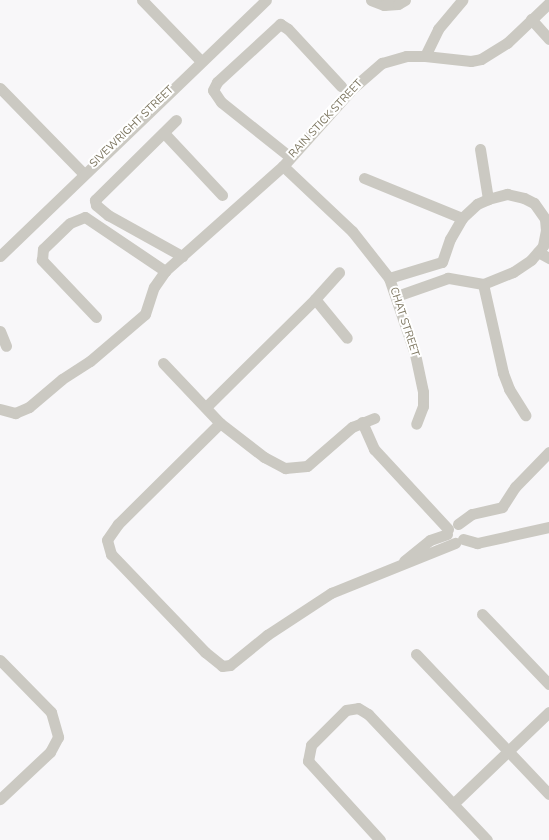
<!DOCTYPE html>
<style>
body{margin:0}
#map{position:relative;width:549px;height:840px;overflow:hidden;background:#f8f7f9;font-family:"Nunito Sans",sans-serif}
div>[style]{position:absolute}
.minor>*{height:11px;margin:-5.5px;padding:0 5.5px;transform-origin:5.5px;border-radius:5.5px;background:#cbc9c2}
span{translate:-50% -50%;white-space:nowrap;text-align:center;line-height:1.15;-webkit-text-stroke:4px #fff;paint-order:stroke}
.street-label{font-size:11px;color:#7c755f}
</style>
<div id="map">
<div class="minor">
<div style="left:142px;top:0;width:85px;rotate:46deg"></div>
<div style="left:371px;top:0;width:14px;rotate:21deg"></div>
<div style="left:384px;top:5px;width:14px;rotate:-4deg"></div>
<div style="left:398px;top:4px;width:8px;rotate:-30deg"></div>
<div style="left:531px;top:19px;width:27px;rotate:48deg"></div>
<div style="left:425px;top:56px;width:30px;rotate:-64deg"></div>
<div style="left:438px;top:29px;width:38px;rotate:-50deg"></div>
<div style="left:0;top:88px;width:120px;rotate:45.7deg"></div>
<div style="left:176px;top:120px;width:114px;rotate:135.4deg"></div>
<div style="left:95px;top:200px;width:5px;rotate:79deg"></div>
<div style="left:96px;top:205px;width:16px;rotate:40deg"></div>
<div style="left:108px;top:215px;width:85px;rotate:29deg"></div>
<div style="left:164px;top:133px;width:85px;rotate:46.9deg"></div>
<div style="left:480px;top:149px;width:51px;rotate:80.9deg"></div>
<div style="left:290px;top:157px;width:88px;rotate:-141.4deg"></div>
<div style="left:221px;top:102px;width:14px;rotate:-124deg"></div>
<div style="left:213px;top:90px;width:9px;rotate:-63deg"></div>
<div style="left:217px;top:82px;width:86px;rotate:-42.6deg"></div>
<div style="left:280px;top:24px;width:9px;rotate:32deg"></div>
<div style="left:288px;top:29px;width:78px;rotate:47.1deg"></div>
<div style="left:283px;top:166px;width:95px;rotate:43.3deg"></div>
<div style="left:352px;top:231px;width:60px;rotate:51.8deg"></div>
<div style="left:389px;top:278px;width:80px;rotate:71.1deg"></div>
<div style="left:415px;top:354px;width:39px;rotate:78deg"></div>
<div style="left:423px;top:392px;width:14px;rotate:90deg"></div>
<div style="left:423px;top:406px;width:19px;rotate:111deg"></div>
<div style="left:364px;top:178px;width:106px;rotate:22.2deg"></div>
<div style="left:538px;top:252px;width:13px;rotate:29deg"></div>
<div style="left:0;top:256px;width:369px;rotate:-43.9deg"></div>
<div style="left:389px;top:278px;width:55px;rotate:-16.8deg"></div>
<div style="left:442px;top:262px;width:24px;rotate:-71deg"></div>
<div style="left:450px;top:239px;width:24px;rotate:-60deg"></div>
<div style="left:462px;top:218px;width:21px;rotate:-43deg"></div>
<div style="left:477px;top:204px;width:12px;rotate:-24deg"></div>
<div style="left:488px;top:199px;width:20px;rotate:-15deg"></div>
<div style="left:507px;top:194px;width:17px;rotate:13deg"></div>
<div style="left:524px;top:198px;width:11px;rotate:27deg"></div>
<div style="left:534px;top:203px;width:19px;rotate:55deg"></div>
<div style="left:545px;top:219px;width:11px;rotate:85deg"></div>
<div style="left:546px;top:230px;width:16px;rotate:101deg"></div>
<div style="left:543px;top:246px;width:18px;rotate:131deg"></div>
<div style="left:531px;top:260px;width:22px;rotate:146deg"></div>
<div style="left:513px;top:272px;width:32px;rotate:158deg"></div>
<div style="left:483px;top:284px;width:36px;rotate:-170deg"></div>
<div style="left:448px;top:278px;width:54px;rotate:160.6deg"></div>
<div style="left:483px;top:284px;width:91px;rotate:77.3deg"></div>
<div style="left:503px;top:373px;width:17px;rotate:69deg"></div>
<div style="left:509px;top:389px;width:31px;rotate:58deg"></div>
<div style="left:315px;top:299px;width:50px;rotate:50.6deg"></div>
<div style="left:96px;top:317px;width:79px;rotate:-133.5deg"></div>
<div style="left:42px;top:260px;width:11px;rotate:-85deg"></div>
<div style="left:43px;top:249px;width:37px;rotate:-44deg"></div>
<div style="left:70px;top:223px;width:16px;rotate:-22deg"></div>
<div style="left:85px;top:217px;width:97px;rotate:34deg"></div>
<div style="left:0;top:331px;width:16px;rotate:68deg"></div>
<div style="left:163px;top:363px;width:83px;rotate:46.5deg"></div>
<div style="left:220px;top:423px;width:56px;rotate:37.7deg"></div>
<div style="left:264px;top:457px;width:24px;rotate:28deg"></div>
<div style="left:285px;top:468px;width:22px;rotate:-5deg"></div>
<div style="left:307px;top:466px;width:60px;rotate:-40.9deg"></div>
<div style="left:352px;top:427px;width:24px;rotate:-22deg"></div>
<div style="left:206px;top:407px;width:153px;rotate:-44.7deg"></div>
<div style="left:315px;top:299px;width:36px;rotate:-48deg"></div>
<div style="left:0;top:409px;width:16px;rotate:15deg"></div>
<div style="left:15px;top:413px;width:15px;rotate:-23deg"></div>
<div style="left:29px;top:407px;width:43px;rotate:-40.3deg"></div>
<div style="left:62px;top:379px;width:33px;rotate:-33deg"></div>
<div style="left:90px;top:361px;width:72px;rotate:-40.5deg"></div>
<div style="left:145px;top:314px;width:28px;rotate:-72deg"></div>
<div style="left:154px;top:287px;width:19px;rotate:-55deg"></div>
<div style="left:165px;top:271px;width:158px;rotate:-41.7deg"></div>
<div style="left:283px;top:166px;width:106px;rotate:-48.1deg"></div>
<div style="left:354px;top:87px;width:37px;rotate:-41deg"></div>
<div style="left:382px;top:63px;width:25px;rotate:-16deg"></div>
<div style="left:406px;top:56px;width:19px"></div>
<div style="left:425px;top:56px;width:46px;rotate:6.2deg"></div>
<div style="left:471px;top:61px;width:10px;rotate:-11deg"></div>
<div style="left:481px;top:59px;width:31px;rotate:-32deg"></div>
<div style="left:507px;top:43px;width:58px;rotate:-43.6deg"></div>
<div style="left:362px;top:422px;width:30px;rotate:66deg"></div>
<div style="left:374px;top:449px;width:109px;rotate:47.2deg"></div>
<div style="left:220px;top:423px;width:144px;rotate:135.3deg"></div>
<div style="left:118px;top:524px;width:19px;rotate:125deg"></div>
<div style="left:107px;top:540px;width:15px;rotate:74deg"></div>
<div style="left:111px;top:554px;width:136px;rotate:46.2deg"></div>
<div style="left:205px;top:652px;width:22px;rotate:39deg"></div>
<div style="left:222px;top:666px;width:8px;rotate:-7deg"></div>
<div style="left:230px;top:665px;width:48px;rotate:-39deg"></div>
<div style="left:267px;top:635px;width:77px;rotate:-33.3deg"></div>
<div style="left:331px;top:593px;width:134px;rotate:-22deg"></div>
<div style="left:458px;top:524px;width:17px;rotate:-36deg"></div>
<div style="left:472px;top:514px;width:31px;rotate:-13deg"></div>
<div style="left:502px;top:507px;width:24px;rotate:-57deg"></div>
<div style="left:515px;top:487px;width:49px;rotate:-45.8deg"></div>
<div style="left:463px;top:539px;width:15px;rotate:16deg"></div>
<div style="left:477px;top:543px;width:74px;rotate:-12.5deg"></div>
<div style="left:404px;top:561px;width:33px;rotate:-39deg"></div>
<div style="left:430px;top:540px;width:18px;rotate:-19deg"></div>
<div style="left:482px;top:614px;width:97px;rotate:46.3deg"></div>
<div style="left:416px;top:654px;width:193px;rotate:46.5deg"></div>
<div style="left:0;top:660px;width:73px;rotate:45.6deg"></div>
<div style="left:51px;top:712px;width:26px;rotate:74deg"></div>
<div style="left:58px;top:737px;width:17px;rotate:118deg"></div>
<div style="left:50px;top:752px;width:69px;rotate:136.8deg"></div>
<div style="left:453px;top:804px;width:133px;rotate:-43.8deg"></div>
<div style="left:380px;top:840px;width:107px;rotate:-132.3deg"></div>
<div style="left:308px;top:761px;width:16px;rotate:-79deg"></div>
<div style="left:311px;top:745px;width:49px;rotate:-45deg"></div>
<div style="left:346px;top:710px;width:12px;rotate:-9deg"></div>
<div style="left:358px;top:708px;width:12px;rotate:31deg"></div>
<div style="left:368px;top:714px;width:173px;rotate:46.6deg"></div>
</div>
<div class="street-label">
<span style="left:326px;top:119px;rotate:-47deg">RAIN STICK STREET</span>
<span style="left:132px;top:127px;rotate:-44deg">SIVEWRIGHT STREET</span>
<span style="left:404px;top:322px;rotate:72deg">CHAT STREET</span>
</div>
</div>
